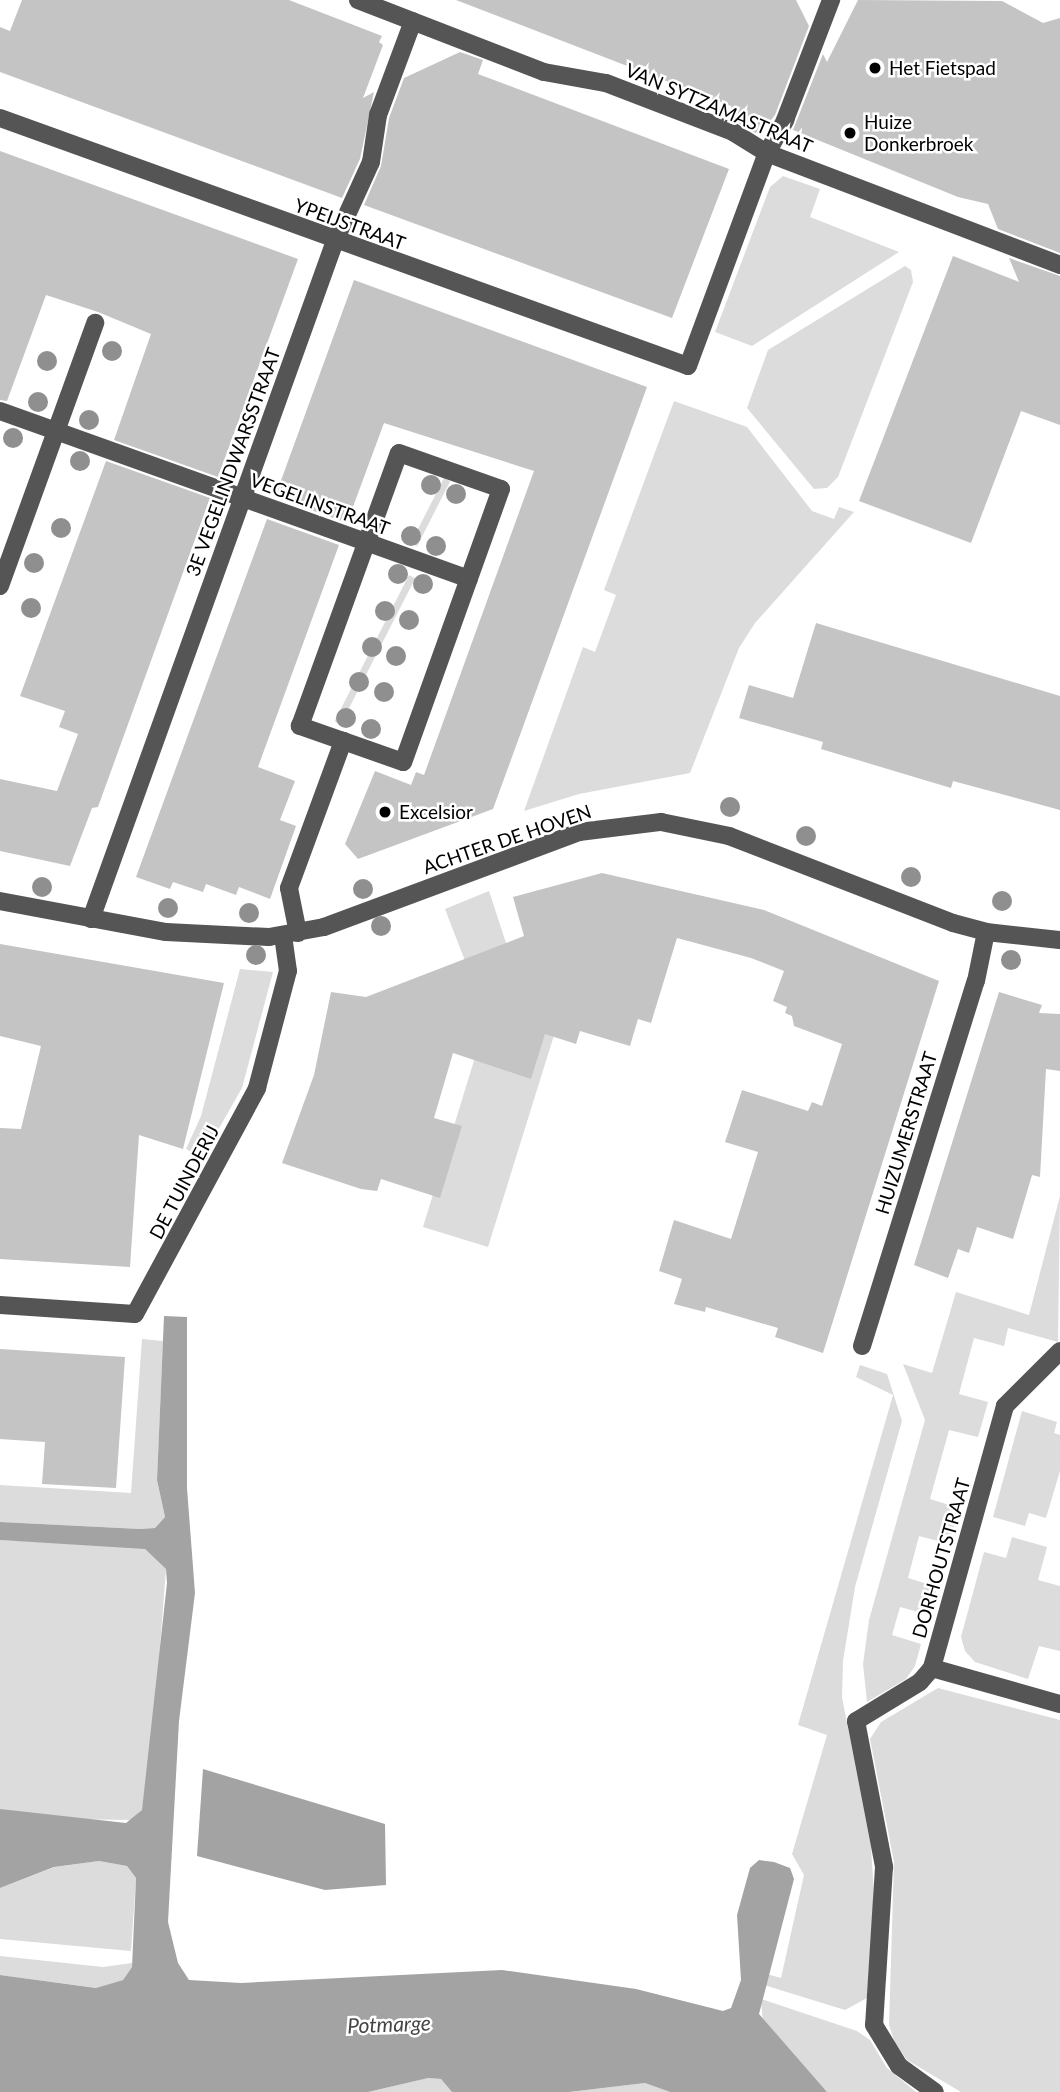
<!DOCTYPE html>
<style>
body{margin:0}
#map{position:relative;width:1060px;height:2092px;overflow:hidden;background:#fff;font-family:Lato,sans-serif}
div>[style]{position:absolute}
.green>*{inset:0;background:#dcdcdc;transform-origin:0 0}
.water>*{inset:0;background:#a3a3a3}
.building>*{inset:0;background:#c4c4c4}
.minor>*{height:18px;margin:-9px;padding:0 9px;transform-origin:9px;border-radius:9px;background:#555}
.trees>*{width:20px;height:20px;margin:-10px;border-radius:50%;background:#8f8f8f}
.dots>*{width:19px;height:19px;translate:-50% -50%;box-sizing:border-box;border:4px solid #fff;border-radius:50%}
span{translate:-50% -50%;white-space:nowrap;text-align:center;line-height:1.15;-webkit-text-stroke:5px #fff;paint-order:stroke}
.poi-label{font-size:19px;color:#000}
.left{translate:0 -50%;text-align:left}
.street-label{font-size:19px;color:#000}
.water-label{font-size:21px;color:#444;font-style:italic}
</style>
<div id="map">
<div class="green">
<div style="clip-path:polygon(783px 176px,820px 189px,810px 217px,899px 252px,752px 346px,715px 332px,770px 187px)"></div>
<div style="clip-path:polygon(905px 266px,911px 270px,913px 282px,838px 477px,827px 488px,814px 489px,747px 408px,768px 350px)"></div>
<div style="clip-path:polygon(674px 401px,747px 427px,812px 511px,834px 519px,839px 507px,854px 512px,755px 623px,739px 648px,690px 773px,579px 794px,524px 811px,583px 647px,595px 652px,616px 595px,604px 590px)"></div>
<div style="left:444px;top:478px;width:7px;height:73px;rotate:27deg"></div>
<div style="left:409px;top:575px;width:7px;height:164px;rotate:27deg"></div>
<div style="clip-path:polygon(489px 891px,507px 946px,575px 968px,488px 1247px,423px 1227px,487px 1018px,445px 909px)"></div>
<div style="clip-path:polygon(240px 969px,273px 972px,242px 1088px,202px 1158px,186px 1149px,201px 1116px)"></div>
<div style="clip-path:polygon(1060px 1196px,1058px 1342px,1008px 1328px,1004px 1346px,974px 1338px,959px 1394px,988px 1402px,978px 1437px,949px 1430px,930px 1499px,959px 1508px,949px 1544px,919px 1536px,908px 1578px,937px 1587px,929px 1615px,900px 1607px,892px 1635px,921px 1644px,915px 1666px,906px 1679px,867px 1702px,863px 1664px,869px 1620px,925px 1420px,903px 1364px,932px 1373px,956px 1292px,1029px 1315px)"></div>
<div style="clip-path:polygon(142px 1339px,163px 1341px,157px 1480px,165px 1517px,155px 1528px,140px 1529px,0 1522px,0 1485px,131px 1493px)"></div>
<div style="clip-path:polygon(860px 1365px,887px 1374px,902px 1421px,855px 1587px,843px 1661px,842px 1697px,871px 1847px,874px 1894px,867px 1998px,845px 2010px,764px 1985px,767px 1974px,781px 1978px,804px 1875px,792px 1854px,827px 1735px,798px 1725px,893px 1395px,856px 1377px)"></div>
<div style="clip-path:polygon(1022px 1411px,1057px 1422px,1054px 1433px,1060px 1435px,1060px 1471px,1046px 1518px,1029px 1513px,1025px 1526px,993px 1517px)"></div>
<div style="clip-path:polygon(1012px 1537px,1047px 1547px,1038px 1580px,1060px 1586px,1060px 1651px,1039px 1646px,1028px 1679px,975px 1662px,965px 1651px,961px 1637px,984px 1552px,1006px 1558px)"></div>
<div style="clip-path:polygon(0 1540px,135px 1546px,145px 1549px,166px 1569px,151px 1762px,142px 1810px,135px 1820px,60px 1819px,0 1809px)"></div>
<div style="clip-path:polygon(938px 1688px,1060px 1720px,1060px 2092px,961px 2092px,907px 2060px,895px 2043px,889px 2025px,894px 1862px,870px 1739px,881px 1722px)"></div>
<div style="clip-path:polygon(99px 1861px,127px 1866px,136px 1878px,131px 1951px,0 1939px,0 1888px,55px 1867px)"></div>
<div style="clip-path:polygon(0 1956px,103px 1967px,132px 1963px,132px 1967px,123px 1980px,97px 1988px,0 1975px)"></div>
<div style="clip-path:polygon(761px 1999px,857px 2031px,870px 2040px,887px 2068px,916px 2092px,827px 2092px,763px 2023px)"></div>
<div style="clip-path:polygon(427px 2078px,441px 2079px,452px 2092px,368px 2092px)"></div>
<div style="clip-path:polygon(645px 2083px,670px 2092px,569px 2092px)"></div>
</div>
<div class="water">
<div style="clip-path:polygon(164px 1316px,187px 1317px,187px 1488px,195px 1593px,179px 1721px,168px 1922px,178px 1963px,189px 1980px,241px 1983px,502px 1970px,636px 1989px,723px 2011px,731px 2008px,741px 1980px,737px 1915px,750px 1868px,759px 1860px,774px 1862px,790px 1868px,794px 1879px,759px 2014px,827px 2092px,670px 2092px,645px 2083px,569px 2092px,452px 2092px,441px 2079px,428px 2078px,368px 2092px,0 2092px,0 1975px,96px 1988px,123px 1980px,132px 1967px,136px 1878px,127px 1866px,99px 1861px,54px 1867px,0 1888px,0 1809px,126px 1823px,142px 1810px,167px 1583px,166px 1569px,145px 1549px,0 1540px,0 1522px,140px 1529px,155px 1528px,165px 1517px,157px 1480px)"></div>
<div style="clip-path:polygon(203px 1769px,385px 1824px,386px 1885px,325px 1890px,197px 1856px)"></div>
</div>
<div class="building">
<div style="clip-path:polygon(22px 0,289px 0,382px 36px,379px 42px,383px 45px,363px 98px,374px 92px,360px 159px,342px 198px,0 72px,0 27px,10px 31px)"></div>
<div style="clip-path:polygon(456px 0,796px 0,809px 26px,775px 115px,759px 135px,735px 121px,731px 106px)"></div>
<div style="clip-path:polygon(858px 0,1002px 1px,1043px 23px,1060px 18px,1060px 253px,998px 229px,988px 204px,958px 197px,793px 130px,823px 54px,827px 62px)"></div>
<div style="clip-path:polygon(460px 52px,483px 60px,478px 74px,729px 169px,672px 318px,364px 205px,381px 166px,389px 118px,404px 78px)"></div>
<div style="clip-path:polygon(0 151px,298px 259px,218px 477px,114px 440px,151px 334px,98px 312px,46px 295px,7px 401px,0 400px)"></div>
<div style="clip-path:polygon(953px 256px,1019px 282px,1009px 258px,1060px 276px,1060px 425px,1021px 411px,971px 543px,859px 501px)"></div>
<div style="clip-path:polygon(354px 280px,647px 387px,493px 809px,358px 859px,345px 844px,375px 771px,411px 785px,416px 772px,424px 775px,534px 471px,384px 423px,347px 523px,275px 497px)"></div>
<div style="clip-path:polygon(106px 461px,210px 498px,98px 807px,92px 808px,70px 866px,0 851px,0 779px,57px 791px,78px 734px,59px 727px,65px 711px,20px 696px)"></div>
<div style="clip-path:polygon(267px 519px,339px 545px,258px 767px,295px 781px,280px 820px,296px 826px,270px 899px,239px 887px,236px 895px,206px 884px,203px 892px,173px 882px,170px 889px,136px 877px)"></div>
<div style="clip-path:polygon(816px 623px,1060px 696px,1060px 810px,953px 781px,951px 788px,821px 749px,823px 742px,739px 718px,749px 685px,793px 698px)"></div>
<div style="clip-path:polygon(602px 873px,764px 910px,939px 981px,823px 1353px,775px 1337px,778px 1328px,706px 1307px,705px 1312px,674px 1304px,682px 1279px,659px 1271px,674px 1220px,731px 1239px,758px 1152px,725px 1142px,742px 1090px,808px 1111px,812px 1102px,822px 1106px,842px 1044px,794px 1026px,792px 1016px,785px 1013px,787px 1007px,773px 1001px,784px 971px,751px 958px,677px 938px,651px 1023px,638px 1019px,630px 1046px,580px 1031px,576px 1044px,545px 1034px,531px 1079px,453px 1053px,434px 1118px,462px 1126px,440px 1198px,381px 1179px,377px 1191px,361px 1189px,282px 1163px,314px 1075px,331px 992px,366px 997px,524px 936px,513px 897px)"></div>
<div style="clip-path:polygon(0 944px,224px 983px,183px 1149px,139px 1135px,130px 1267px,0 1259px,0 1128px,21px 1129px,41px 1046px,0 1036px)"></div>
<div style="clip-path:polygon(999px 992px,1042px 1005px,1039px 1013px,1060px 1014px,1060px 1071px,1046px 1069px,1040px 1177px,1032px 1175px,1013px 1239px,977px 1227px,969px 1253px,958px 1249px,948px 1278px,914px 1265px)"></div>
<div style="clip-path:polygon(0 1349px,125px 1357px,116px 1488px,42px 1484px,45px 1442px,0 1439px)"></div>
</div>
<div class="minor">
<div style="left:358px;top:0;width:199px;rotate:21.2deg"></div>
<div style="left:544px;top:72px;width:63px;rotate:10.1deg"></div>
<div style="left:606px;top:83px;width:136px;rotate:21.1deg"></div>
<div style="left:733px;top:132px;width:40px;rotate:32deg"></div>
<div style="left:767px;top:153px;width:314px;rotate:20.9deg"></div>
<div style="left:0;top:118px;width:731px;rotate:19.82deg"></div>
<div style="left:688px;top:366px;width:227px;rotate:-69.7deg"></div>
<div style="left:767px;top:153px;width:38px;rotate:-61deg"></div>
<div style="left:785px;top:120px;width:129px;rotate:-69deg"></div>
<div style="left:0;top:411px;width:498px;rotate:19.7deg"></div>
<div style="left:0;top:586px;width:280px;rotate:-70.1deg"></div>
<div style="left:0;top:901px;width:169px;rotate:10.6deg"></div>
<div style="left:166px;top:932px;width:103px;rotate:2.8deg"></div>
<div style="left:269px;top:937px;width:56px;rotate:-10.3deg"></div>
<div style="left:324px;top:927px;width:272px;rotate:-20.4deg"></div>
<div style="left:579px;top:832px;width:83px;rotate:-7deg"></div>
<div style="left:661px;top:822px;width:69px;rotate:11.6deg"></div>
<div style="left:729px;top:836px;width:240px;rotate:21.2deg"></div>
<div style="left:953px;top:923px;width:34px;rotate:15deg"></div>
<div style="left:986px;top:932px;width:74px;rotate:6.2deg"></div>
<div style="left:91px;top:919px;width:721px;rotate:-70.21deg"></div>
<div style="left:335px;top:241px;width:87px;rotate:-65.5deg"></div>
<div style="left:371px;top:162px;width:48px;rotate:-81.5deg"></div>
<div style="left:378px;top:115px;width:100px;rotate:-69.6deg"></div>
<div style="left:298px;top:933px;width:46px;rotate:-101.3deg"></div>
<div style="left:289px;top:888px;width:157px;rotate:-69.8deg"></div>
<div style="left:343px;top:741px;width:46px;rotate:-160.8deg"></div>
<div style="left:300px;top:726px;width:290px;rotate:-70.1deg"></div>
<div style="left:399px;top:453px;width:108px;rotate:19.4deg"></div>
<div style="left:501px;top:489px;width:290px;rotate:109.7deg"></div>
<div style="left:403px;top:762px;width:64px;rotate:-160.7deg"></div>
<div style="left:0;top:1305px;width:135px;rotate:3.8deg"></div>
<div style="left:135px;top:1314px;width:257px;rotate:-61.6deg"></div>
<div style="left:257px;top:1088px;width:121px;rotate:-75.2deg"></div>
<div style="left:288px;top:971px;width:36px;rotate:-98deg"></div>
<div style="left:862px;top:1346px;width:382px;rotate:-72.7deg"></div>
<div style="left:976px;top:981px;width:50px;rotate:-78.5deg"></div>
<div style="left:1060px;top:1351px;width:78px;rotate:135deg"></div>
<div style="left:1005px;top:1406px;width:272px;rotate:105.6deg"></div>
<div style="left:932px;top:1668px;width:133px;rotate:15.7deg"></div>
<div style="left:932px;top:1668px;width:18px;rotate:131deg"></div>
<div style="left:920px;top:1682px;width:75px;rotate:148.6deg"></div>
<div style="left:856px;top:1721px;width:149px;rotate:79.1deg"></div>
<div style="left:884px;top:1867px;width:158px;rotate:93.6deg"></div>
<div style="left:874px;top:2025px;width:48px;rotate:58.6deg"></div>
<div style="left:899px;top:2066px;width:44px;rotate:35.8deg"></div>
</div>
<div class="trees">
<div style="left:112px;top:351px"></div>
<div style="left:47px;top:361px"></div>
<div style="left:38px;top:402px"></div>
<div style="left:89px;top:420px"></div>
<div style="left:13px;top:438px"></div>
<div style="left:80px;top:461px"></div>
<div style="left:431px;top:485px"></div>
<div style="left:456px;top:494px"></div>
<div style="left:61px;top:528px"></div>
<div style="left:411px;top:536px"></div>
<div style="left:436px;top:546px"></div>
<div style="left:34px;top:563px"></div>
<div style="left:398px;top:574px"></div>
<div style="left:423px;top:584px"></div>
<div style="left:31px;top:608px"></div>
<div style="left:385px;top:611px"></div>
<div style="left:409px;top:620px"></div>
<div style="left:372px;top:647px"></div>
<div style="left:396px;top:656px"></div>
<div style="left:359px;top:682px"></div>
<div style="left:384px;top:692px"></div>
<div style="left:346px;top:718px"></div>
<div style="left:371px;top:729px"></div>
<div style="left:730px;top:807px"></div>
<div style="left:806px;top:836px"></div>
<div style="left:911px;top:877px"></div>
<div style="left:42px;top:887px"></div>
<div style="left:363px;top:889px"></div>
<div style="left:1002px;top:901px"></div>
<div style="left:168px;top:908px"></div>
<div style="left:249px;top:913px"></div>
<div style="left:381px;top:926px"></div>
<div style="left:256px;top:955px"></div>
<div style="left:1011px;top:960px"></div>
</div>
<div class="dots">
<div style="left:875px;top:68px;background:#000"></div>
<div style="left:850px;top:133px;background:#000"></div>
<div style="left:385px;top:812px;background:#000"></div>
</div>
<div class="poi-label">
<span class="left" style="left:889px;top:68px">Het Fietspad</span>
<span class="left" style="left:864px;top:133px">Huize<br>Donkerbroek</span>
<span class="left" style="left:399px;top:812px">Excelsior</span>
</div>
<div class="street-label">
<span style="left:719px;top:108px;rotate:23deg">VAN SYTZAMASTRAAT</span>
<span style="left:350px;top:224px;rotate:20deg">YPEIJSTRAAT</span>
<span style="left:233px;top:462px;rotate:-70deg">3E VEGELINDWARSSTRAAT</span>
<span style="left:320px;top:504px;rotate:20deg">VEGELINSTRAAT</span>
<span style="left:507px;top:839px;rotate:-19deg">ACHTER DE HOVEN</span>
<span style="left:906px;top:1133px;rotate:-73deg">HUIZUMERSTRAAT</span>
<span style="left:184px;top:1182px;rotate:-62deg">DE TUINDERIJ</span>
<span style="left:941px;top:1558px;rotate:-74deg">DORHOUTSTRAAT</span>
</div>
<div class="water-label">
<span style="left:389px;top:2024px;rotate:-2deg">Potmarge</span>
</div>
</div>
